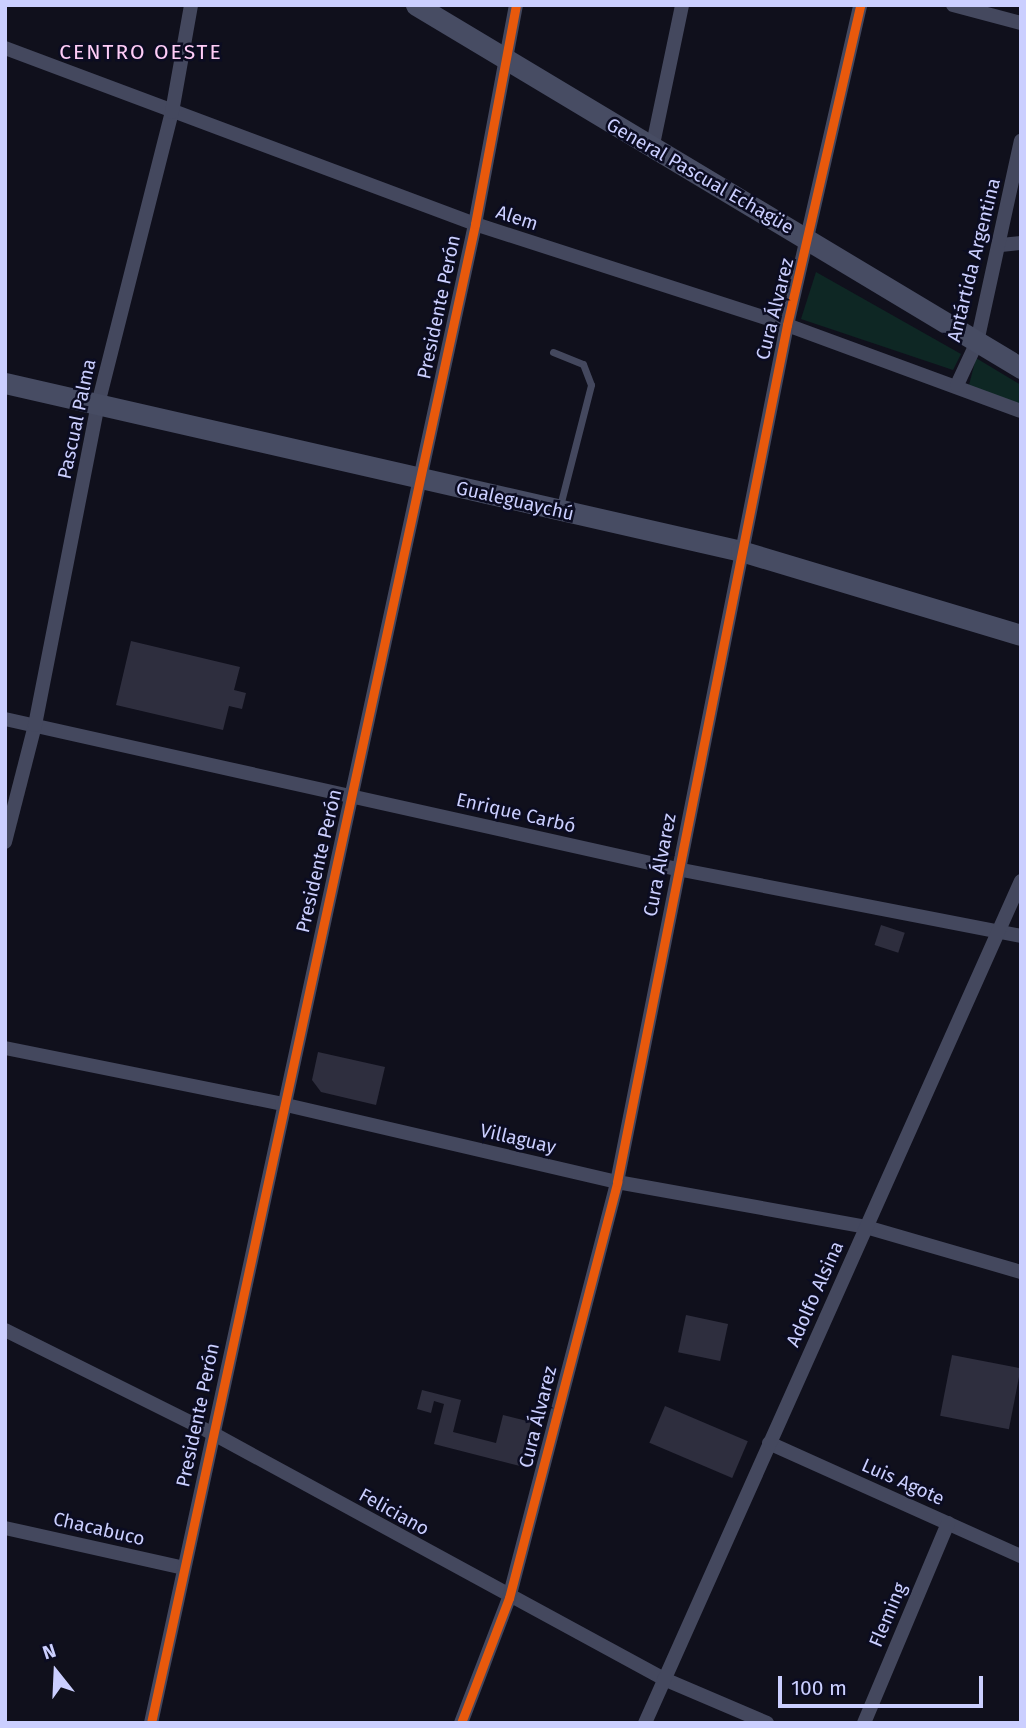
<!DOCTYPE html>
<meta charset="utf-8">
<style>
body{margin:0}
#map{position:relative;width:1026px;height:1728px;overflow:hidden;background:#10101c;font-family:"Fira Sans",sans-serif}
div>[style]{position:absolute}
.green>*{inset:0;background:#0e2724}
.building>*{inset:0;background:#2e2e3e;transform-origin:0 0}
.lane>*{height:7px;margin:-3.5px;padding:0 3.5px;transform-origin:3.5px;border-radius:3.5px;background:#44485e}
.street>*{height:14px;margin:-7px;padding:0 7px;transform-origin:7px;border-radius:7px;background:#44485e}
.secondary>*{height:21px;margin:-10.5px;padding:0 10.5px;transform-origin:10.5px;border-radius:10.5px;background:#474c63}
.cycleway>*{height:9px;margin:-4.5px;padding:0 4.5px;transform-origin:4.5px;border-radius:4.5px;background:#e8590c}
span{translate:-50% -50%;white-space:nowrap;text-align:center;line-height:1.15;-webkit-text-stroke:5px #0b0c21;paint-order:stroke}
.street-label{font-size:19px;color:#cbcfff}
.neighbourhood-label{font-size:21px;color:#ffcdf7;letter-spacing:2px}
.frame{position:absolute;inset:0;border:7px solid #cbcfff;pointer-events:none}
.north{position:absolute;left:21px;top:1637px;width:70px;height:70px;-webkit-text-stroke:5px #0b0c21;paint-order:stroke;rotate:342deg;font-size:19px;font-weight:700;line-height:28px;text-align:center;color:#cbcfff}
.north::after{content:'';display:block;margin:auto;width:24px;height:32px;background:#cbcfff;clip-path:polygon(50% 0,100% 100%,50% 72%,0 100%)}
.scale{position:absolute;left:778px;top:1676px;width:205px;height:32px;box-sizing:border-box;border:4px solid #cbcfff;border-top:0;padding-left:9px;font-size:21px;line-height:24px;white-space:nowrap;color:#cbcfff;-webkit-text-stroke:5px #0b0c21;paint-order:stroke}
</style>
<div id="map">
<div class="green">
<div style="clip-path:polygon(816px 272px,961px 354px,953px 370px,801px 319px)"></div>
<div style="clip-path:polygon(976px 358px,1021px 385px,1021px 409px,968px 389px)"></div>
</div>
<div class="building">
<div style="clip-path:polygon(131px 641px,240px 667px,234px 690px,246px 693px,242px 709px,229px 706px,223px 730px,116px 705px)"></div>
<div style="left:881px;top:925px;width:25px;height:21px;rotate:18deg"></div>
<div style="clip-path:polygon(318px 1052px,385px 1067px,376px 1105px,321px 1092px,312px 1080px)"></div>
<div style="left:686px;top:1315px;width:43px;height:38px;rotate:12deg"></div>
<div style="left:952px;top:1355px;width:70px;height:62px;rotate:11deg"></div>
<div style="clip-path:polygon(422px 1390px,461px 1400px,453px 1432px,496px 1443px,503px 1415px,531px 1422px,520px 1466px,434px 1444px,444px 1404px,434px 1401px,431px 1413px,417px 1409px)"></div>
<div style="left:665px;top:1406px;width:90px;height:40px;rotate:23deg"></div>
</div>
<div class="lane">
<div style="left:553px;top:352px;width:32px;rotate:22deg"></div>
<div style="left:583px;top:364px;width:22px;rotate:69deg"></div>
<div style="left:591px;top:385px;width:125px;rotate:104.4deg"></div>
</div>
<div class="street">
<div style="left:953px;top:5px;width:70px;rotate:14.8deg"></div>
<div style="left:5px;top:48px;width:502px;rotate:20.53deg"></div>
<div style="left:475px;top:224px;width:328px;rotate:17.9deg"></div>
<div style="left:787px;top:325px;width:249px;rotate:20.2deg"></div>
<div style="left:652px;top:149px;width:147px;rotate:-78.2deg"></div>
<div style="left:1001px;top:245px;width:20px;rotate:-6deg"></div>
<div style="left:957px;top:385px;width:47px;rotate:-65.1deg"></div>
<div style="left:977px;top:342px;width:206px;rotate:-77.7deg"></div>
<div style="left:5px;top:719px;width:689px;rotate:12.58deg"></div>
<div style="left:677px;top:869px;width:350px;rotate:11deg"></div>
<div style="left:5px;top:842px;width:121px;rotate:-75.6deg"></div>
<div style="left:35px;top:725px;width:327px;rotate:-78.9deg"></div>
<div style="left:98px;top:404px;width:301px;rotate:-75.8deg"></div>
<div style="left:172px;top:112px;width:109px;rotate:-79.9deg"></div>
<div style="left:5px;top:1048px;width:283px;rotate:11.4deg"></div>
<div style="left:282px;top:1104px;width:344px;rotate:13.1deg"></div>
<div style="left:617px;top:1182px;width:253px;rotate:10.2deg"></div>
<div style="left:866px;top:1227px;width:161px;rotate:16.2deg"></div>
<div style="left:5px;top:1330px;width:231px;rotate:26.5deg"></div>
<div style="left:212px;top:1433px;width:515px;rotate:28.56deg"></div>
<div style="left:664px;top:1679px;width:112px;rotate:23.1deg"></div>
<div style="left:769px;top:1443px;width:276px;rotate:24.2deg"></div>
<div style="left:5px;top:1528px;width:183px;rotate:12.6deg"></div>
<div style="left:151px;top:1723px;width:1534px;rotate:-77.8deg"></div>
<div style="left:475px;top:224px;width:223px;rotate:-79.4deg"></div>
<div style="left:461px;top:1723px;width:134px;rotate:-69deg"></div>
<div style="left:509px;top:1598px;width:430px;rotate:-75.4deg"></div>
<div style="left:617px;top:1182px;width:874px;rotate:-78.78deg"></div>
<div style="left:787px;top:325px;width:328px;rotate:-77.1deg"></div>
<div style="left:645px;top:1723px;width:922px;rotate:-65.94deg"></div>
<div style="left:864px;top:1723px;width:217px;rotate:-67.2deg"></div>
</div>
<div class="secondary">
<div style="left:416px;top:5px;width:706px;rotate:30.96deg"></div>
<div style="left:5px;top:383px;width:755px;rotate:12.86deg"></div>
<div style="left:741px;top:551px;width:292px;rotate:16.7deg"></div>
</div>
<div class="cycleway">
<div style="left:151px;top:1723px;width:1534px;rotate:-77.8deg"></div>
<div style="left:475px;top:224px;width:223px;rotate:-79.4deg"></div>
<div style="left:461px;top:1723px;width:134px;rotate:-69deg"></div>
<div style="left:509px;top:1598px;width:430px;rotate:-75.4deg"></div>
<div style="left:617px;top:1182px;width:874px;rotate:-78.78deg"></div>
<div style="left:787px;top:325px;width:328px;rotate:-77.1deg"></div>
</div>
<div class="street-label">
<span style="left:700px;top:176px;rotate:30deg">General Pascual Echagüe</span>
<span style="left:517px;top:218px;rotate:18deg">Alem</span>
<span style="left:974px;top:260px;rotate:-76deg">Antártida Argentina</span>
<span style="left:439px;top:307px;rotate:-78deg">Presidente Perón</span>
<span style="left:775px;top:309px;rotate:-76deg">Cura Álvarez</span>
<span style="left:77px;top:419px;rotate:-78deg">Pascual Palma</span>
<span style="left:515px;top:501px;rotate:13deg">Gualeguaychú</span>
<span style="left:516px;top:813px;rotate:13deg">Enrique Carbó</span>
<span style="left:319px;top:861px;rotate:-77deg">Presidente Perón</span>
<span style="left:660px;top:865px;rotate:-79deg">Cura Álvarez</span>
<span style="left:518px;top:1139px;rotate:13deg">Villaguay</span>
<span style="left:815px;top:1294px;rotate:-66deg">Adolfo Alsina</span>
<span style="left:198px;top:1415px;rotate:-78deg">Presidente Perón</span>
<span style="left:538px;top:1417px;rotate:-76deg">Cura Álvarez</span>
<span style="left:903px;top:1482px;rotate:24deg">Luis Agote</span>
<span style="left:394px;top:1512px;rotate:29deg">Feliciano</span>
<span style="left:99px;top:1529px;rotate:13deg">Chacabuco</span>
<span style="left:888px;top:1615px;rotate:-67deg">Fleming</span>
</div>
<div class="neighbourhood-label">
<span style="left:141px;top:52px">CENTRO OESTE</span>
</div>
<div class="frame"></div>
<div class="north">N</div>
<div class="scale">100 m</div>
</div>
